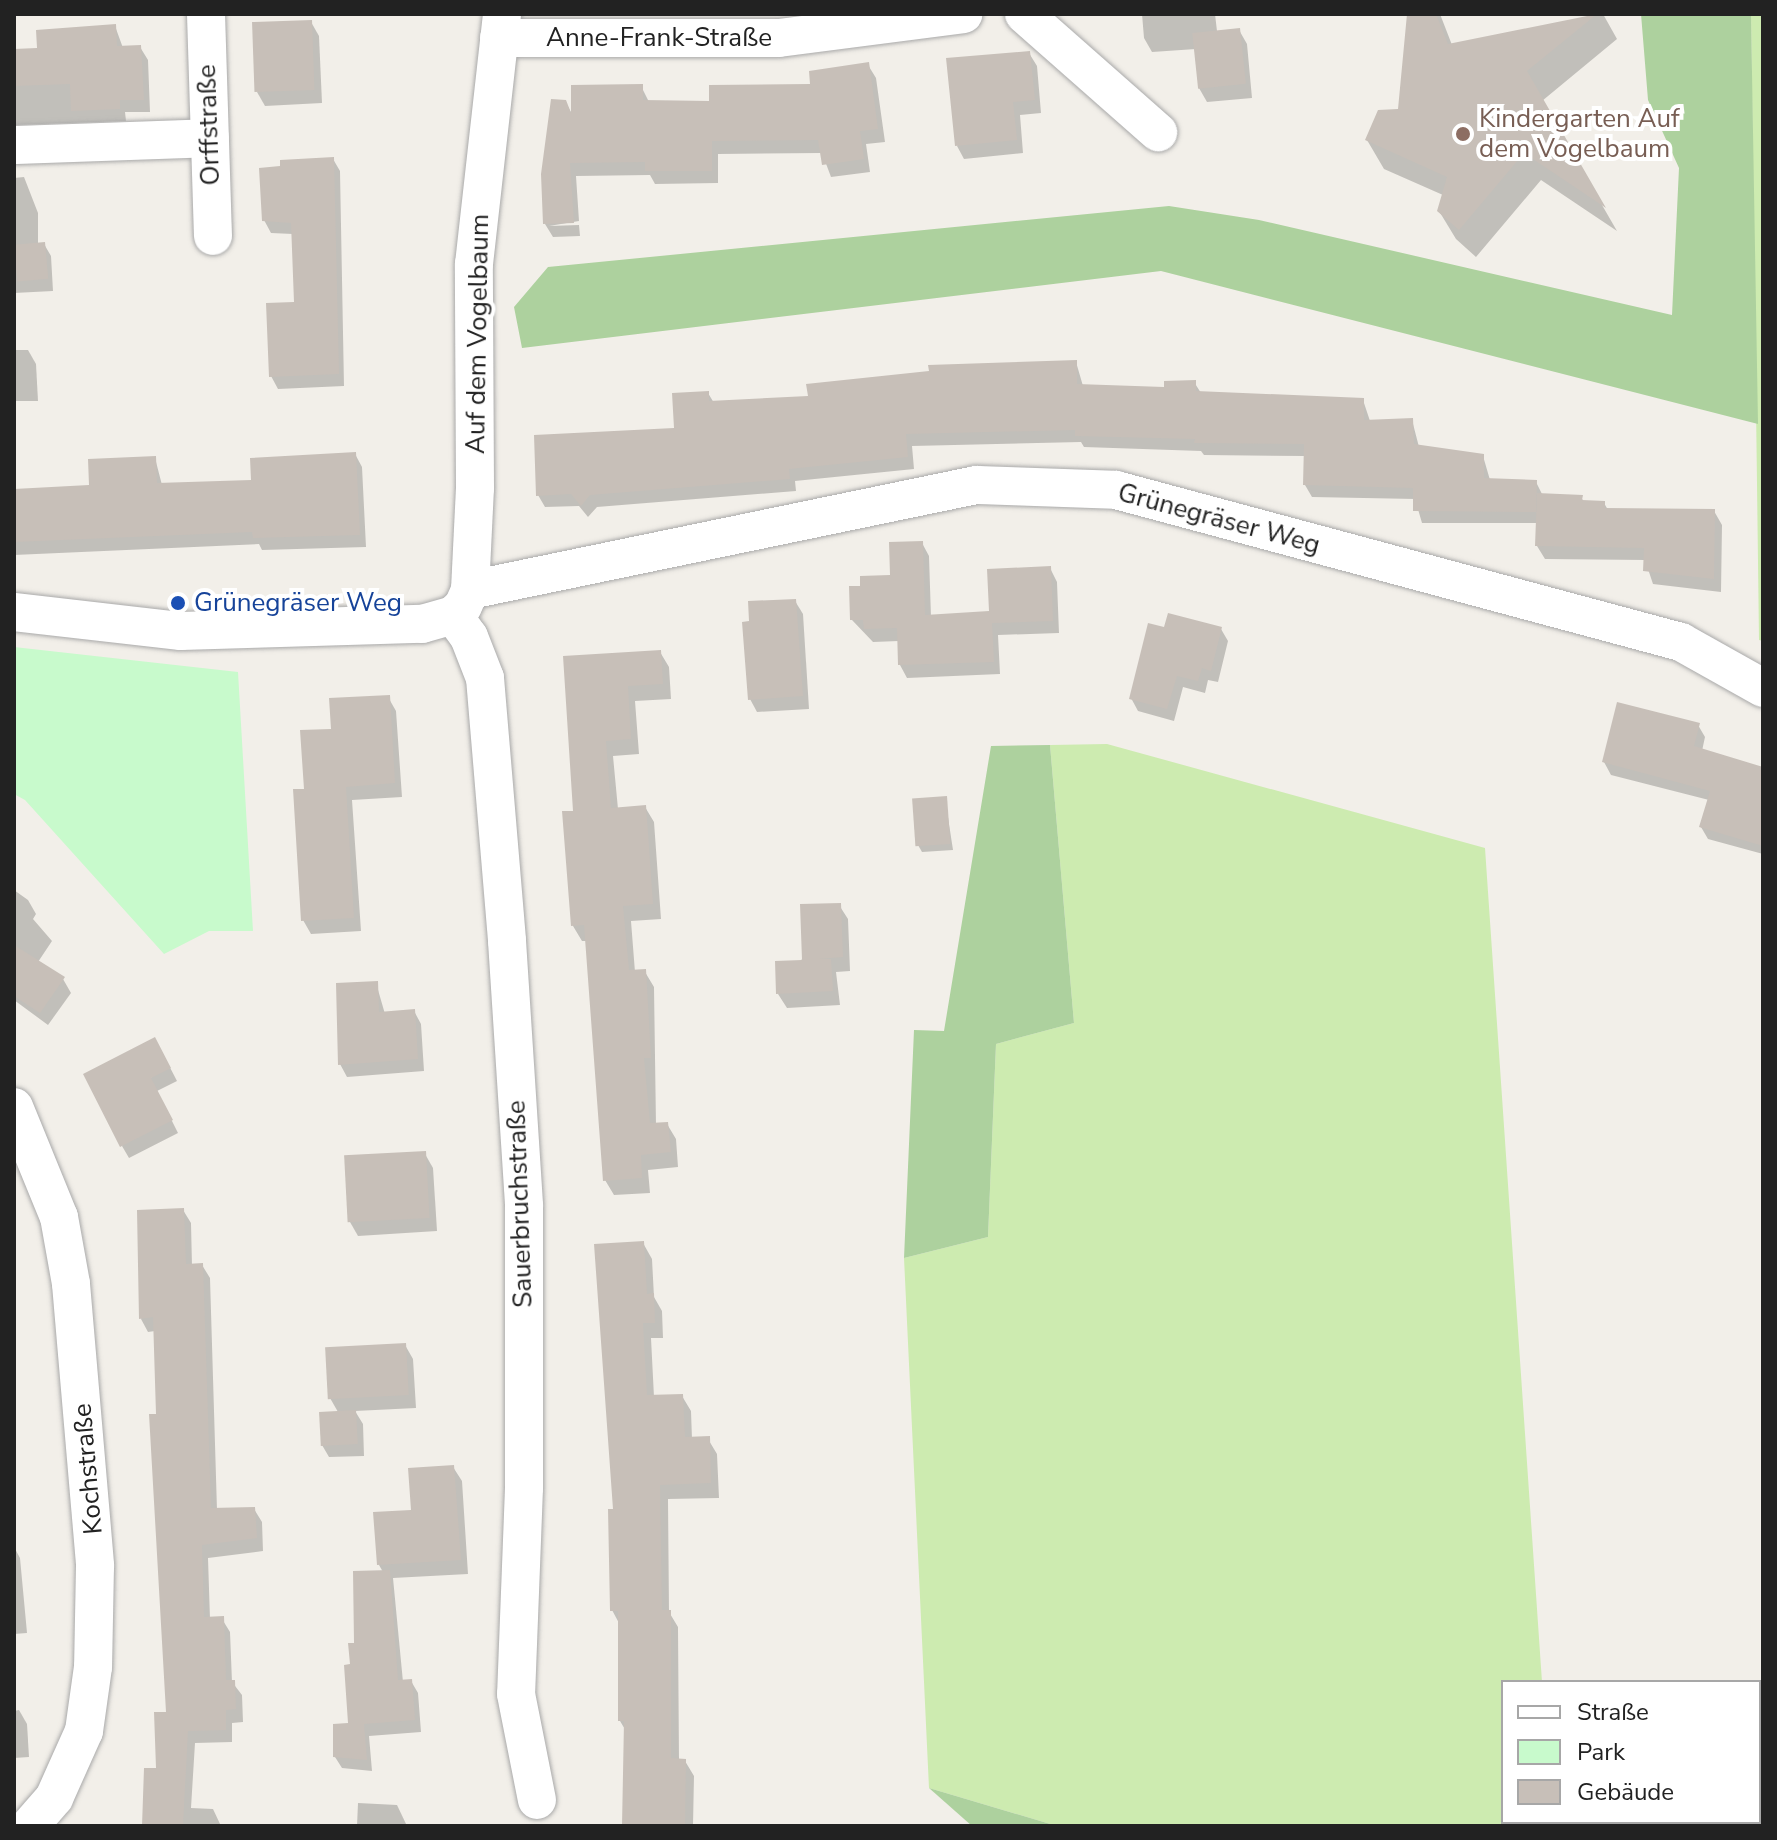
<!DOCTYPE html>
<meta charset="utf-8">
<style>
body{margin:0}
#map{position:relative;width:1777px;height:1840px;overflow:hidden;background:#f2efe9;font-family:"Nunito Sans",sans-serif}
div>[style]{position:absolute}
.grass>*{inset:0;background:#cdebb0}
.forest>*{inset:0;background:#add19e}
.park>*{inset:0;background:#c8facc}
.shadow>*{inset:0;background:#0003}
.building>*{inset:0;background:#c7bfb8;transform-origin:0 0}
.roads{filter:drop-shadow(0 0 2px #a9a9a9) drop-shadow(0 0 2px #a9a9a9)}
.street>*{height:38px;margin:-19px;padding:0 19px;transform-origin:19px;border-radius:19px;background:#fff}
.dots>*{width:22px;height:22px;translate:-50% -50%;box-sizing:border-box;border:4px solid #fff;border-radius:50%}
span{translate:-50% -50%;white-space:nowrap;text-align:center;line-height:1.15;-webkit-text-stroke:8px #fff;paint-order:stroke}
.street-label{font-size:26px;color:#222}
.education-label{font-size:26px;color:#785e54}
.left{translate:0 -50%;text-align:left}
.transit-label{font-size:26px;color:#164399}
.frame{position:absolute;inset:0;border:16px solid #222;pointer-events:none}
.legend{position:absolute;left:1501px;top:1680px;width:260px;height:144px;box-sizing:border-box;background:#fff;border:2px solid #a7a7a7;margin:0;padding:10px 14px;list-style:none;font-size:24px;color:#222}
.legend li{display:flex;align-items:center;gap:16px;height:40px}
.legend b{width:40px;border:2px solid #a7a7a7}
</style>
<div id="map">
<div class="grass">
<div style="clip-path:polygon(1751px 14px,1763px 14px,1763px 641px,1759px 640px)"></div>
<div style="clip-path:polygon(1107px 744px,1485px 848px,1542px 1682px,1503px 1682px,1503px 1822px,1552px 1826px,1057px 1826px,929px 1788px,904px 1258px,988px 1237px,996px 1044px,1074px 1023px,1050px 745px)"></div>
</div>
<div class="forest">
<div style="clip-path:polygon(1641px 14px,1751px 14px,1758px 424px,1161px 271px,522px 348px,514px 307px,548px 267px,1169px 206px,1259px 220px,1672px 315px,1679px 168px,1648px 100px)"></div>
<div style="clip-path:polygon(1050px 745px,1074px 1023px,996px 1044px,988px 1237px,904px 1258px,914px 1030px,944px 1031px,991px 746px)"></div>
<div style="clip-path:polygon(929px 1788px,1057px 1826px,972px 1826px)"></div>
</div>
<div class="park">
<div style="clip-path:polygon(14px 647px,238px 672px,253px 931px,209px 931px,164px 954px,25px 800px,14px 794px)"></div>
</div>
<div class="shadow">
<div style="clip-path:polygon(1142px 14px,1215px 14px,1217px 31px,1239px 30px,1247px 44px,1252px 98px,1207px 102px,1199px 88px,1196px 49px,1152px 52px,1144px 38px)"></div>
<div style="clip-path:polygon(1409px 14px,1440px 14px,1452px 45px,1603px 14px,1617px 39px,1542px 101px,1617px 231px,1541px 180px,1476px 257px,1456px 239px,1439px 211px,1443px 195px,1384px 169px,1367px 140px,1400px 111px)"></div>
<div style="clip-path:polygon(311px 22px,319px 36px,322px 103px,265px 106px,257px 92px)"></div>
<div style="clip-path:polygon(115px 26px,123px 48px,140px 47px,148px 60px,150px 112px,125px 112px,126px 121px,14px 125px,14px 51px,40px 50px)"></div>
<div style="clip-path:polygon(1029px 53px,1037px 66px,1041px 113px,1020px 115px,1023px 153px,964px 159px,957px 146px)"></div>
<div style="clip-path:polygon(868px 65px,876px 78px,885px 142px,866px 144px,870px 172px,831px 177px,822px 153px,718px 154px,718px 183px,655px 184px,650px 175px,576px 176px,579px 221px,549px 226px,579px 225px,580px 236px,553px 237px,545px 224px,565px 101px,573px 116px,641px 86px,649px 102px,711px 103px,813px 86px)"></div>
<div style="clip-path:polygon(333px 159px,340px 171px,344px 386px,278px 389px,271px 376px,296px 304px,293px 234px,271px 233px,264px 220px)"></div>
<div style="clip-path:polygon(24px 177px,38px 213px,38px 244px,44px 244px,51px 256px,53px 291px,14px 293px,14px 178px)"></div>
<div style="clip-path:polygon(14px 350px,28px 350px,36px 364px,38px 401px,14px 401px)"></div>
<div style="clip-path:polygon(1076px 362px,1083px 386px,1166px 389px,1194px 382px,1201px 393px,1363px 400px,1370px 421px,1412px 420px,1419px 447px,1483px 456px,1490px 480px,1536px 482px,1543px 496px,1581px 497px,1584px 502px,1604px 503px,1608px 510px,1714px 511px,1722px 525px,1721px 592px,1653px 584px,1645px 560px,1545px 559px,1537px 546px,1538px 523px,1422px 523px,1415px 499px,1312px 497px,1305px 485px,1305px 456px,1204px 455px,1201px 451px,1084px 447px,1081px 442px,912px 446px,914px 469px,795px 481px,796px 491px,597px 507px,588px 517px,579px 506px,545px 507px,538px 495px,676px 430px,708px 393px,714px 403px,810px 398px)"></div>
<div style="clip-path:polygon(355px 454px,362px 467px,366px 547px,262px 550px,259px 544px,14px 555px,14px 491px,91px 487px,155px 458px,162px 485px,253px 482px)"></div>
<div style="clip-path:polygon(922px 543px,929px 556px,931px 617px,991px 613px,1050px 568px,1057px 582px,1059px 633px,998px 635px,1000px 674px,907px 678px,900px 665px,899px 641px,873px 642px,852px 620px,862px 588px,892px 577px)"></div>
<div style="clip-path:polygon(795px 601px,803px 614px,809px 709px,757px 712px,750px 699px)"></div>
<div style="clip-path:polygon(1221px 629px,1228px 641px,1218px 682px,1208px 680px,1205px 693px,1183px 687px,1174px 721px,1138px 711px,1131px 698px)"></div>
<div style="clip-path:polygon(660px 652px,669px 667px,671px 699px,635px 701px,639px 754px,613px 756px,618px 809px,645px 807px,654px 822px,661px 919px,631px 921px,635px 972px,645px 972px,654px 987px,656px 1125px,667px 1124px,676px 1139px,678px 1167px,648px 1170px,650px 1193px,614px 1195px,605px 1180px,588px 941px,582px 941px,573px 926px,575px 812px,565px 658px)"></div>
<div style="clip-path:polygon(388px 697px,396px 711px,402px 797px,352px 800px,361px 931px,311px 934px,303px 920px,306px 791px,333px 731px)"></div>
<div style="clip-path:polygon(1698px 725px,1705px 737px,1702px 751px,1763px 770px,1763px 854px,1708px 839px,1701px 827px,1709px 800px,1611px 775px,1604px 762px)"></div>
<div style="clip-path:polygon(945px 798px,953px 850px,922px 852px,918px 845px)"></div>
<div style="clip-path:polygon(14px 890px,28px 900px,36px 914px,33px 919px,52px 941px,38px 962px,63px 979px,71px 993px,48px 1025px,14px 1000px)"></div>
<div style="clip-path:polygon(839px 905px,848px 919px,850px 971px,836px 972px,840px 1005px,787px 1008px,778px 994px)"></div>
<div style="clip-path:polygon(376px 983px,385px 1014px,414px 1011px,421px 1024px,424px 1071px,347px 1077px,340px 1064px)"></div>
<div style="clip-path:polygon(162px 1052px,177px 1081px,157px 1091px,178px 1133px,129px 1158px,122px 1146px)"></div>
<div style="clip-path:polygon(425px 1154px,433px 1168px,437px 1231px,358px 1236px,350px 1222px)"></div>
<div style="clip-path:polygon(183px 1210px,191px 1223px,192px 1266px,202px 1265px,210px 1278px,217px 1510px,254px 1509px,262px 1522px,263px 1551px,208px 1558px,210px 1619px,222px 1619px,230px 1632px,232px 1682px,242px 1695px,243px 1722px,232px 1723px,232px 1742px,195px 1743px,191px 1808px,213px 1809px,221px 1826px,144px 1826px,168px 1714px,155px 1331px,148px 1332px,141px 1319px)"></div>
<div style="clip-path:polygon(643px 1243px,652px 1259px,654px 1297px,662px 1311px,663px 1338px,651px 1338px,654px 1397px,682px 1396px,691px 1411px,692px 1439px,708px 1439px,717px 1454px,719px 1498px,668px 1499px,669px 1612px,678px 1627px,679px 1761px,685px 1761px,694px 1776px,693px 1826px,624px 1826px,626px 1731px,620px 1721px,620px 1625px,612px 1610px,615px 1511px)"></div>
<div style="clip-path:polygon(405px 1345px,413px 1359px,416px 1408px,355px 1411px,363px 1424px,364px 1456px,329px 1457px,322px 1445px,338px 1412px,330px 1398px)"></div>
<div style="clip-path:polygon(453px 1467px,462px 1481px,468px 1574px,393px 1578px,403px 1682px,411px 1681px,418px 1693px,421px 1732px,369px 1736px,372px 1771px,342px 1768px,335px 1757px,350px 1725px,352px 1665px,383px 1572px,379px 1565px,413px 1512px)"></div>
<div style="clip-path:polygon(14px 1547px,20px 1558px,27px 1633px,14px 1634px)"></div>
<div style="clip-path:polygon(19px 1710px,27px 1724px,29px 1757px,14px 1758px,14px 1711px)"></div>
<div style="clip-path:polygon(358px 1803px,397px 1805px,407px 1826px,357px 1826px)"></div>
</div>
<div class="building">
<div style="clip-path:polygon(1407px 14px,1436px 14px,1448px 44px,1597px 14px,1527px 71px,1606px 208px,1524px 153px,1459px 230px,1437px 211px,1447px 177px,1365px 140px,1378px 110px,1398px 109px)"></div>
<div style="left:312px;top:20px;width:70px;height:60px;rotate:88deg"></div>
<div style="clip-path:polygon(116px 24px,117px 46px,141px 45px,144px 100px,120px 100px,120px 109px,71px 111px,70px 84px,14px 86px,14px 49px,37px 48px,36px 30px)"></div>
<div style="left:1240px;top:28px;width:56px;height:48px;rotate:84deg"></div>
<div style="clip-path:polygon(1030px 51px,1035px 100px,1013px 102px,1017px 140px,955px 146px,946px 58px)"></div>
<div style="clip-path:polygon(869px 62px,878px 129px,860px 131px,864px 159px,822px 165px,818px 140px,712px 141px,712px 171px,645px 171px,645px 162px,570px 163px,574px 223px,543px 224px,541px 174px,551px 99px,566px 100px,571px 113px,571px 85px,643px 84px,643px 100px,709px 101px,709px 85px,810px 84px,809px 71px)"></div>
<div style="clip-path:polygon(334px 157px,339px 374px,269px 377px,266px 303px,294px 302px,291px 223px,262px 221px,259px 168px,280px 166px,280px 160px)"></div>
<div style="left:45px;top:242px;width:37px;height:31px;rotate:85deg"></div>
<div style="clip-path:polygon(1077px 360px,1077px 384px,1164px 387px,1164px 381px,1196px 380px,1196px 391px,1364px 398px,1364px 420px,1413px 418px,1414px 444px,1484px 454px,1484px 478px,1537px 480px,1536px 512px,1413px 511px,1413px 488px,1303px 485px,1304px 444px,1194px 443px,1195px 439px,1075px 436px,1075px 430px,906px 434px,908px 457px,789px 469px,790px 479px,590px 495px,581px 506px,571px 494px,536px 496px,534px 435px,674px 428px,672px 393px,709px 391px,709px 401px,808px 396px,806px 384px,929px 371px,928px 365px)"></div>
<div style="clip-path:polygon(356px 452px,360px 535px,253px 538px,252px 532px,14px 542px,14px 489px,89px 485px,88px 459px,156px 456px,157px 483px,251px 480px,250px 458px)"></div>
<div style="clip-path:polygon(1537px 493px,1583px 495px,1582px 500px,1605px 501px,1605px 508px,1715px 509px,1714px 579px,1643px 571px,1644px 548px,1535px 546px)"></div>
<div style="clip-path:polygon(923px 541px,925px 615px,989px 611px,987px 569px,1051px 566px,1053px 621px,992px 623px,994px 662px,898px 665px,897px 628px,864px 629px,863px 620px,850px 620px,849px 586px,860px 586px,860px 576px,890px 575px,889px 542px)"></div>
<div style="clip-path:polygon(796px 599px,803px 696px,748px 700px,742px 622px,749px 621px,748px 601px)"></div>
<div style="clip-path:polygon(1168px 613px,1222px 627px,1211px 671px,1202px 668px,1198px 681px,1177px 676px,1167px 709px,1129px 699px,1148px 623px,1164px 627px)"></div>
<div style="clip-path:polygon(661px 650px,663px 684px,628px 686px,631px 739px,606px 741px,611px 808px,646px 805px,653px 904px,623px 906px,629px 970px,646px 969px,651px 1058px,644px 1058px,650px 1123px,668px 1122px,671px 1152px,641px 1155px,642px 1178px,603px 1181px,584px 925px,571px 926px,562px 811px,573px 811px,563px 656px)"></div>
<div style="clip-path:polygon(390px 695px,395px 783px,346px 787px,354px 918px,301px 921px,293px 789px,304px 789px,300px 730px,331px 729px,329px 698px)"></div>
<div style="clip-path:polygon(1617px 702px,1700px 723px,1694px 746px,1763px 767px,1763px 846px,1699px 827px,1710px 791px,1602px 762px)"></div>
<div style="left:947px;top:796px;width:48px;height:35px;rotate:86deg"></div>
<div style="clip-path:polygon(841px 903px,843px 957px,819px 959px,831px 959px,833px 991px,776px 994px,775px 961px,802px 960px,800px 904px)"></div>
<div style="clip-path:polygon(14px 945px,65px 977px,40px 1013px,14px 996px)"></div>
<div style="clip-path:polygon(378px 981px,379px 1012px,415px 1009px,418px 1059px,338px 1065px,336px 983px)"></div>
<div style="clip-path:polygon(155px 1037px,171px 1068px,151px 1078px,173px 1120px,120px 1147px,83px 1074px)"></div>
<div style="left:426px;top:1151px;width:67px;height:82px;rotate:87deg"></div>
<div style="clip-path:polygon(184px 1208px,186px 1264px,203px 1263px,211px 1508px,255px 1507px,257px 1538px,202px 1545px,204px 1617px,224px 1616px,226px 1680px,235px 1680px,236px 1709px,226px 1710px,226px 1730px,188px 1731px,183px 1826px,142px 1826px,144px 1768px,156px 1768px,154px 1712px,166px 1712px,149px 1414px,156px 1414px,153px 1317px,139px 1319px,137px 1210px)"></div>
<div style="clip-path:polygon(644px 1241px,647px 1294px,654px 1293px,655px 1323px,643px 1323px,647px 1395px,683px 1394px,685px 1437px,710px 1436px,711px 1483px,660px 1485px,662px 1610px,671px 1610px,671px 1758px,686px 1759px,685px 1826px,622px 1826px,624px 1721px,618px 1721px,618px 1611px,610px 1611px,608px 1509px,613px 1509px,594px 1244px)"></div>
<div style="left:406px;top:1343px;width:52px;height:81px;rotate:87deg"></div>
<div style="left:356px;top:1410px;width:34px;height:37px;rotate:87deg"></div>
<div style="clip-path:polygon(454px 1465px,461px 1560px,377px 1565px,373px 1512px,411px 1510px,408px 1468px)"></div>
<div style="clip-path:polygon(390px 1570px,398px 1680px,412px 1679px,415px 1720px,364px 1724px,367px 1760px,333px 1757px,333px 1724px,348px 1723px,344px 1665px,350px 1664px,348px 1643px,354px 1643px,353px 1571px)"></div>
</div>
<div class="roads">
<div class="street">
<div style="left:206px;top:14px;width:222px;rotate:88.2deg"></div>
<div style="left:1024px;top:14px;width:179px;rotate:41.4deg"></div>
<div style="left:499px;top:38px;width:280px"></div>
<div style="left:779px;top:38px;width:186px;rotate:-7.4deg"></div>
<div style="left:14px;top:145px;width:196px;rotate:-2deg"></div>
<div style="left:470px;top:590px;width:517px;rotate:-11.72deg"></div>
<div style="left:976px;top:485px;width:140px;rotate:2deg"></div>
<div style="left:1116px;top:490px;width:585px;rotate:15.06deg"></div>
<div style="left:1681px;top:642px;width:94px;rotate:29.3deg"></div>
<div style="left:14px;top:612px;width:168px;rotate:6.5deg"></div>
<div style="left:181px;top:631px;width:241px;rotate:-1.7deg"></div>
<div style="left:422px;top:624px;width:32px;rotate:-16deg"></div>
<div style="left:453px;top:615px;width:13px;rotate:-42deg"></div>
<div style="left:463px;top:606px;width:17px;rotate:-66deg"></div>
<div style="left:470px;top:590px;width:102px;rotate:-87.2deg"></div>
<div style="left:475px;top:488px;width:224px;rotate:-90.3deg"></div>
<div style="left:474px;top:264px;width:252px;rotate:-83.6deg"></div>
<div style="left:453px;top:615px;width:27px;rotate:54deg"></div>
<div style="left:469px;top:637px;width:44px;rotate:68.7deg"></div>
<div style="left:485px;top:678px;width:264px;rotate:85.2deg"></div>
<div style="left:507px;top:941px;width:266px;rotate:86.3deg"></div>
<div style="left:524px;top:1206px;width:282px;rotate:90deg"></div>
<div style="left:524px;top:1488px;width:206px;rotate:92.2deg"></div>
<div style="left:516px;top:1694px;width:108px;rotate:78.8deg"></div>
<div style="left:14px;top:1107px;width:119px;rotate:67.8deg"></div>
<div style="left:59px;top:1217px;width:68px;rotate:79.8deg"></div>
<div style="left:71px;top:1284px;width:283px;rotate:85.1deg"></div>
<div style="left:95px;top:1566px;width:101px;rotate:91.1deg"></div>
<div style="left:93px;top:1667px;width:65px;rotate:98deg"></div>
<div style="left:84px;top:1731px;width:73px;rotate:114.1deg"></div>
<div style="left:54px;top:1798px;width:37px;rotate:131deg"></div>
</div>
</div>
<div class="dots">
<div style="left:1463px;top:134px;background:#8d6e63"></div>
<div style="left:178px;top:603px;background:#1a4fb4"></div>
</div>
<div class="street-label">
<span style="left:659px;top:38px">Anne-Frank-Straße</span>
<span style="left:209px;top:125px;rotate:-92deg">Orffstraße</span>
<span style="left:478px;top:334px;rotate:-89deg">Auf dem Vogelbaum</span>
<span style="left:1219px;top:519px;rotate:15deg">Grünegräser Weg</span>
<span style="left:520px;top:1204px;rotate:-92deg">Sauerbruchstraße</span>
<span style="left:88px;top:1469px;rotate:-95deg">Kochstraße</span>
</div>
<div class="education-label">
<span class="left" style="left:1479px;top:134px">Kindergarten Auf<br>dem Vogelbaum</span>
</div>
<div class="transit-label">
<span class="left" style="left:194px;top:603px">Grünegräser Weg</span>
</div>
<div class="frame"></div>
<ul class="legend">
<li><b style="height:10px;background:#fff"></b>Straße</li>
<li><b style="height:22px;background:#c8facc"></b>Park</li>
<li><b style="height:22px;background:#c7bfb8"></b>Gebäude</li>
</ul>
</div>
